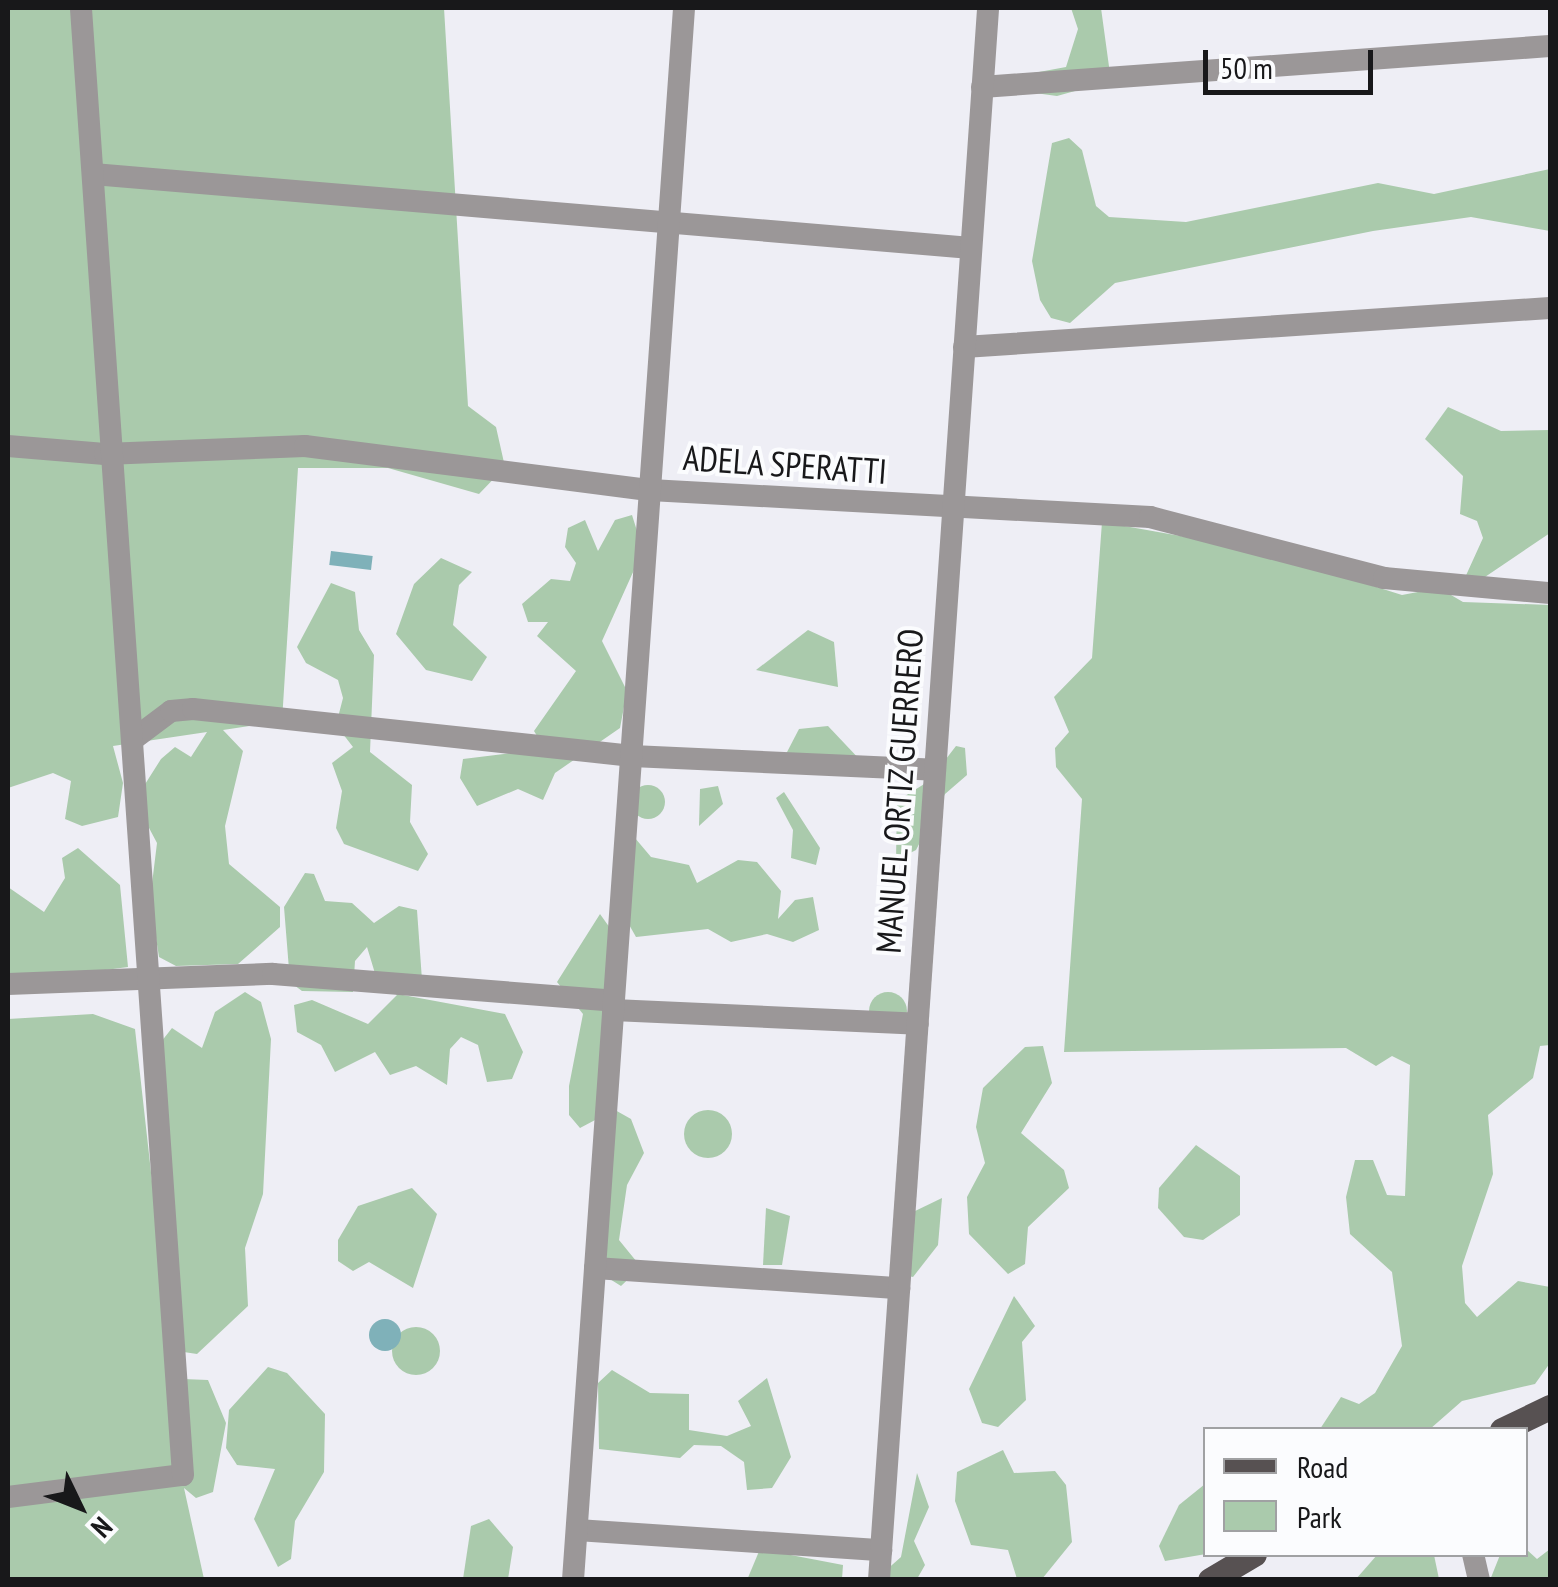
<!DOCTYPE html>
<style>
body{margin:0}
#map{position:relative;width:1558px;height:1587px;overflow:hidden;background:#eeeef5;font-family:"PT Sans Narrow",sans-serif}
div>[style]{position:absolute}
.green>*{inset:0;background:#aacaac}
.round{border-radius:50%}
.water>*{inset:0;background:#7fb1b9;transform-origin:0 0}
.street>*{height:22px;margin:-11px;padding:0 11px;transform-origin:11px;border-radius:11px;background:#9b9798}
.primary>*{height:25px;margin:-12.5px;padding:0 12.5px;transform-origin:12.5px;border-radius:12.5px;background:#575152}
span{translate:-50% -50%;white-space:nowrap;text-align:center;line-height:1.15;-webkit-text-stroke:8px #fbfcfe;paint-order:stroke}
.street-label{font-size:35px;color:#18181a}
.frame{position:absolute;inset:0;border:10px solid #18181a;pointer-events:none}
.legend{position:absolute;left:1203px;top:1427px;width:325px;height:130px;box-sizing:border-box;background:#fbfcfe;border:2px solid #a0a1a3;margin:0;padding:12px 18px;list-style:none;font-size:30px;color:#18181a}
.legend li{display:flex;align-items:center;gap:20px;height:50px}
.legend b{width:50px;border:2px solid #a0a1a3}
.north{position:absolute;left:30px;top:1457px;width:100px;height:100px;-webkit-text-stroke:8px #fbfcfe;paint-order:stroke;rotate:133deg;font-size:28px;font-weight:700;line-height:40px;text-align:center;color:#18181a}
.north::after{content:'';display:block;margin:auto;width:35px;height:45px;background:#18181a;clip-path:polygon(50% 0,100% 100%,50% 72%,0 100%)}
.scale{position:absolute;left:1203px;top:50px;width:170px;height:45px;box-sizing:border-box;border:5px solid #18181a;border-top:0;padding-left:12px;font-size:30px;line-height:35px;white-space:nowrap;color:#18181a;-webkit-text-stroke:8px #fbfcfe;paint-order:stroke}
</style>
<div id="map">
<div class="green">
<div style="clip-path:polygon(8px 8px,444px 8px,468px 406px,496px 427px,505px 467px,479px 494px,388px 468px,298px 468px,282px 721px,223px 730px,243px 751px,225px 826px,229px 864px,280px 907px,280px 927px,238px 964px,176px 966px,159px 957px,150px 900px,157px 843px,139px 809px,142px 789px,161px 759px,175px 747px,191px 757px,207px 732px,113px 746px,123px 783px,118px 817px,82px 826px,65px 819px,71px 781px,53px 773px,8px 788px)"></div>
<div style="clip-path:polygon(1071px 8px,1101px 8px,1111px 81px,1057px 96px,1020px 91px,1028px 74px,1066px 67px,1078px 29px)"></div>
<div style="clip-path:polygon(1069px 138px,1082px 150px,1096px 206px,1109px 217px,1186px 222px,1378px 183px,1434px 194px,1550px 169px,1550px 231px,1471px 217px,1373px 231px,1115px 283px,1070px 323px,1051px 318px,1040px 300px,1032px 261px,1052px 143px)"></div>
<div style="clip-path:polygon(1448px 407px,1501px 431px,1550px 430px,1550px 533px,1482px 579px,1463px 582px,1483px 538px,1477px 521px,1460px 514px,1463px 476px,1425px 439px)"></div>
<div style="clip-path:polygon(632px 515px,643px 550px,602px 641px,627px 691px,620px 728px,555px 773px,543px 800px,518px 789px,477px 806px,460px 778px,463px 759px,545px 749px,534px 731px,576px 671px,537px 636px,548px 622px,528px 622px,522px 604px,551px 579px,570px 581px,576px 563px,565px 547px,568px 528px,585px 520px,598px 551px,615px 520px)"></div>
<div style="clip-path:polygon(1102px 522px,1259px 550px,1402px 595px,1439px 588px,1463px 602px,1550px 605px,1550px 1045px,1540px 1046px,1533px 1078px,1488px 1115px,1493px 1174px,1462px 1266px,1465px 1303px,1477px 1317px,1518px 1281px,1550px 1287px,1550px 1363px,1535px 1384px,1462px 1401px,1430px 1429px,1320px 1429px,1341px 1397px,1359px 1404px,1375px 1393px,1402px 1346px,1392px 1272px,1350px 1234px,1346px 1197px,1355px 1160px,1373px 1160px,1387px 1195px,1405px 1196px,1410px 1065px,1392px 1056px,1376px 1066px,1346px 1048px,1064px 1052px,1082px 799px,1056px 767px,1055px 748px,1069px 732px,1054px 697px,1092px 658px)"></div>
<div style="clip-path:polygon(441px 558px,472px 572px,459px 585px,453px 625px,487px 657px,472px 681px,426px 670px,396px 634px,414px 584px)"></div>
<div style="clip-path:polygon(331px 583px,355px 592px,359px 630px,374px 655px,370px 752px,412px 785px,410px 822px,428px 854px,418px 871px,344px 844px,336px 828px,342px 791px,332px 763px,353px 747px,336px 725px,343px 698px,338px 680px,306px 663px,297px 647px)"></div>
<div style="clip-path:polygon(808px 630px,834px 642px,838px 687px,756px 670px)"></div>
<div style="clip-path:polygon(828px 726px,862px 762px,786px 754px,799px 729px)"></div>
<div style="clip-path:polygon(956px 746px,965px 748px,967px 775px,945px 794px,916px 850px,896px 860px,897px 801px,929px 781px)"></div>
<div class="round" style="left:631px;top:785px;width:34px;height:34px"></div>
<div style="clip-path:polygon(718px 786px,723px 804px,699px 826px,700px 789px)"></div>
<div style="clip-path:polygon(784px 792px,820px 848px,816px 865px,791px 858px,793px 830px,776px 798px)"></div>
<div style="clip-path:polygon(635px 838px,651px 857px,689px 865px,697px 883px,738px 860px,757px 862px,781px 891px,778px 919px,795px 900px,813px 897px,819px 930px,793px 942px,767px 934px,731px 942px,708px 929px,636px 937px,627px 921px)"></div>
<div style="clip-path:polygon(78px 848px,120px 885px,128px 967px,8px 983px,8px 887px,44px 912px,65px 878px,62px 858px)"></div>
<div style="clip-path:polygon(305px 873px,314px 874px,325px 901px,352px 903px,374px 923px,399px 906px,417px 910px,422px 980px,403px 995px,505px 1014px,523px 1052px,512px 1079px,487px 1082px,478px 1045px,461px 1037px,450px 1049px,447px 1085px,416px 1066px,390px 1075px,375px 1052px,335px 1072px,321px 1045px,297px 1032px,294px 1005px,312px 1000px,368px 1024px,397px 995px,377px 980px,367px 947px,355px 961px,353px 992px,302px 991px,290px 982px,284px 907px)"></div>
<div style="clip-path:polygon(600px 914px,610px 928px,602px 1076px,597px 1119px,580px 1128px,569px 1115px,569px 1086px,583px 1014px,557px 982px)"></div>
<div class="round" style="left:869px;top:992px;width:38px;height:38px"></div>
<div style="clip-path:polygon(245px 992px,261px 1002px,271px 1039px,263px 1194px,245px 1248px,248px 1306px,197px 1354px,177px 1351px,183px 1379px,208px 1380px,226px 1423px,213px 1492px,196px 1498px,184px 1488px,204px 1579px,8px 1580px,8px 1019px,93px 1014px,135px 1029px,156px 1217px,150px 1056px,172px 1028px,202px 1048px,215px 1012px)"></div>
<div style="clip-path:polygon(1043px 1046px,1052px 1083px,1021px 1133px,1064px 1170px,1069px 1188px,1028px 1227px,1025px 1264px,1008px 1274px,969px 1234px,967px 1197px,985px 1163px,976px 1127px,983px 1088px,1025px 1047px)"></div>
<div class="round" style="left:684px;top:1110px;width:48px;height:48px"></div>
<div style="clip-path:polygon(615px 1110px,631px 1119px,644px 1153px,627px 1185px,619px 1240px,641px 1267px,621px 1286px,605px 1276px)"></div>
<div style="clip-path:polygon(1196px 1145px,1240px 1176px,1240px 1215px,1203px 1240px,1184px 1237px,1158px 1208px,1159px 1188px)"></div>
<div style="clip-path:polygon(412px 1188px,437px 1214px,413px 1288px,369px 1262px,353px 1271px,338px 1261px,338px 1240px,358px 1206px)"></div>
<div style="clip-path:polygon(942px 1198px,938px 1245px,913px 1277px,904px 1275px,911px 1213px)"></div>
<div style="clip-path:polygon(766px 1208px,790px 1216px,782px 1265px,763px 1265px)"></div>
<div style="clip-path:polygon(1014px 1296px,1035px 1326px,1022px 1342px,1026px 1400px,998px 1427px,982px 1423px,969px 1389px)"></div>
<div class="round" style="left:392px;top:1327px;width:48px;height:48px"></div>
<div style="clip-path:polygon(268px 1367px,287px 1373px,325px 1414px,324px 1472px,295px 1521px,291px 1559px,278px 1567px,254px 1519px,275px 1469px,237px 1465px,226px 1448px,229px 1410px)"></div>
<div style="clip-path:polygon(612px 1370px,650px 1393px,689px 1394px,689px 1430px,727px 1436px,751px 1426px,738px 1401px,767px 1378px,791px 1457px,772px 1488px,747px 1490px,744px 1462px,721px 1446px,694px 1445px,680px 1458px,599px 1449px,598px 1383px)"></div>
<div style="clip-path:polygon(1003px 1450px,1014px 1473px,1055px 1471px,1066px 1485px,1072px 1542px,1042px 1579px,1017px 1579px,1008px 1550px,971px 1545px,955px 1501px,957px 1472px)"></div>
<div style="clip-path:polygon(917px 1473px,929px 1507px,914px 1541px,925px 1565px,917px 1579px,875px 1580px,901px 1557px)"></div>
<div style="clip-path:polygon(1205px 1484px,1206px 1554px,1165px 1561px,1159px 1546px,1179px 1505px)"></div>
<div style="clip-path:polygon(489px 1519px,513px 1547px,508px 1579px,463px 1579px,471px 1526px)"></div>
<div style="clip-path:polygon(760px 1549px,843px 1565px,842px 1579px,747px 1580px)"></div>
<div style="clip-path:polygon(1526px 1549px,1537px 1559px,1550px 1549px,1550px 1579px,1490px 1580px,1500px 1555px)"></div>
<div style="clip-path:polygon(1377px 1555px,1434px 1555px,1439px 1579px,1356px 1579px)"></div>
</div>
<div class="water">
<div style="left:331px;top:551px;width:42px;height:14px;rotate:7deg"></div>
<div class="round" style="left:369px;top:1319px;width:32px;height:32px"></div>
</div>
<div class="street">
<div style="left:982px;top:87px;width:569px;rotate:-4.13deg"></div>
<div style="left:93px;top:174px;width:881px;rotate:4.82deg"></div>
<div style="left:964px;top:347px;width:587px;rotate:-3.81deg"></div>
<div style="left:8px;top:446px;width:97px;rotate:4.7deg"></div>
<div style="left:105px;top:454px;width:200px;rotate:-2.3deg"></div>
<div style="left:305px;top:446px;width:348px;rotate:7.3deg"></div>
<div style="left:650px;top:490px;width:501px;rotate:3.09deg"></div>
<div style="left:1150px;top:517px;width:242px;rotate:14.6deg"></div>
<div style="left:1384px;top:578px;width:167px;rotate:5.2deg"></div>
<div style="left:135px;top:738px;width:45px;rotate:-36.9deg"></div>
<div style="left:171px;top:711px;width:22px;rotate:-5deg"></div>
<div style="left:193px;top:709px;width:442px;rotate:6.1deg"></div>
<div style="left:632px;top:756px;width:303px;rotate:2.6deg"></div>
<div style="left:8px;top:984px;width:265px;rotate:-2.2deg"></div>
<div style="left:273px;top:974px;width:342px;rotate:4.5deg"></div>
<div style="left:613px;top:1010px;width:305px;rotate:2.6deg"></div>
<div style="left:595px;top:1268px;width:305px;rotate:3.8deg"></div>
<div style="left:8px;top:1497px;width:176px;rotate:-7.2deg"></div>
<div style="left:183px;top:1475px;width:1471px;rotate:-93.98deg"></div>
<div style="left:577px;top:1530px;width:305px;rotate:3.8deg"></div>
<div style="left:1473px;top:1554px;width:27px;rotate:77deg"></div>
<div style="left:573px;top:1580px;width:1576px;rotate:-85.96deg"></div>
<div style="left:879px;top:1580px;width:1576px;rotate:-86.03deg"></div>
</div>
<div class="primary">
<div style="left:1502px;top:1430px;width:53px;rotate:-25.6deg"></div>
<div style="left:1210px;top:1580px;width:51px;rotate:-30.6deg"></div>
</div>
<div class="street-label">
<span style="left:785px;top:464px;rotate:4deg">ADELA SPERATTI</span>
<span style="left:899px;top:791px;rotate:-86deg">MANUEL ORTIZ GUERRERO</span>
</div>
<div class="frame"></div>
<ul class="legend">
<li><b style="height:12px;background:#575152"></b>Road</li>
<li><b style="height:28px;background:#aacaac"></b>Park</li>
</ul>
<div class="north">N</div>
<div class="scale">50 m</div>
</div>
